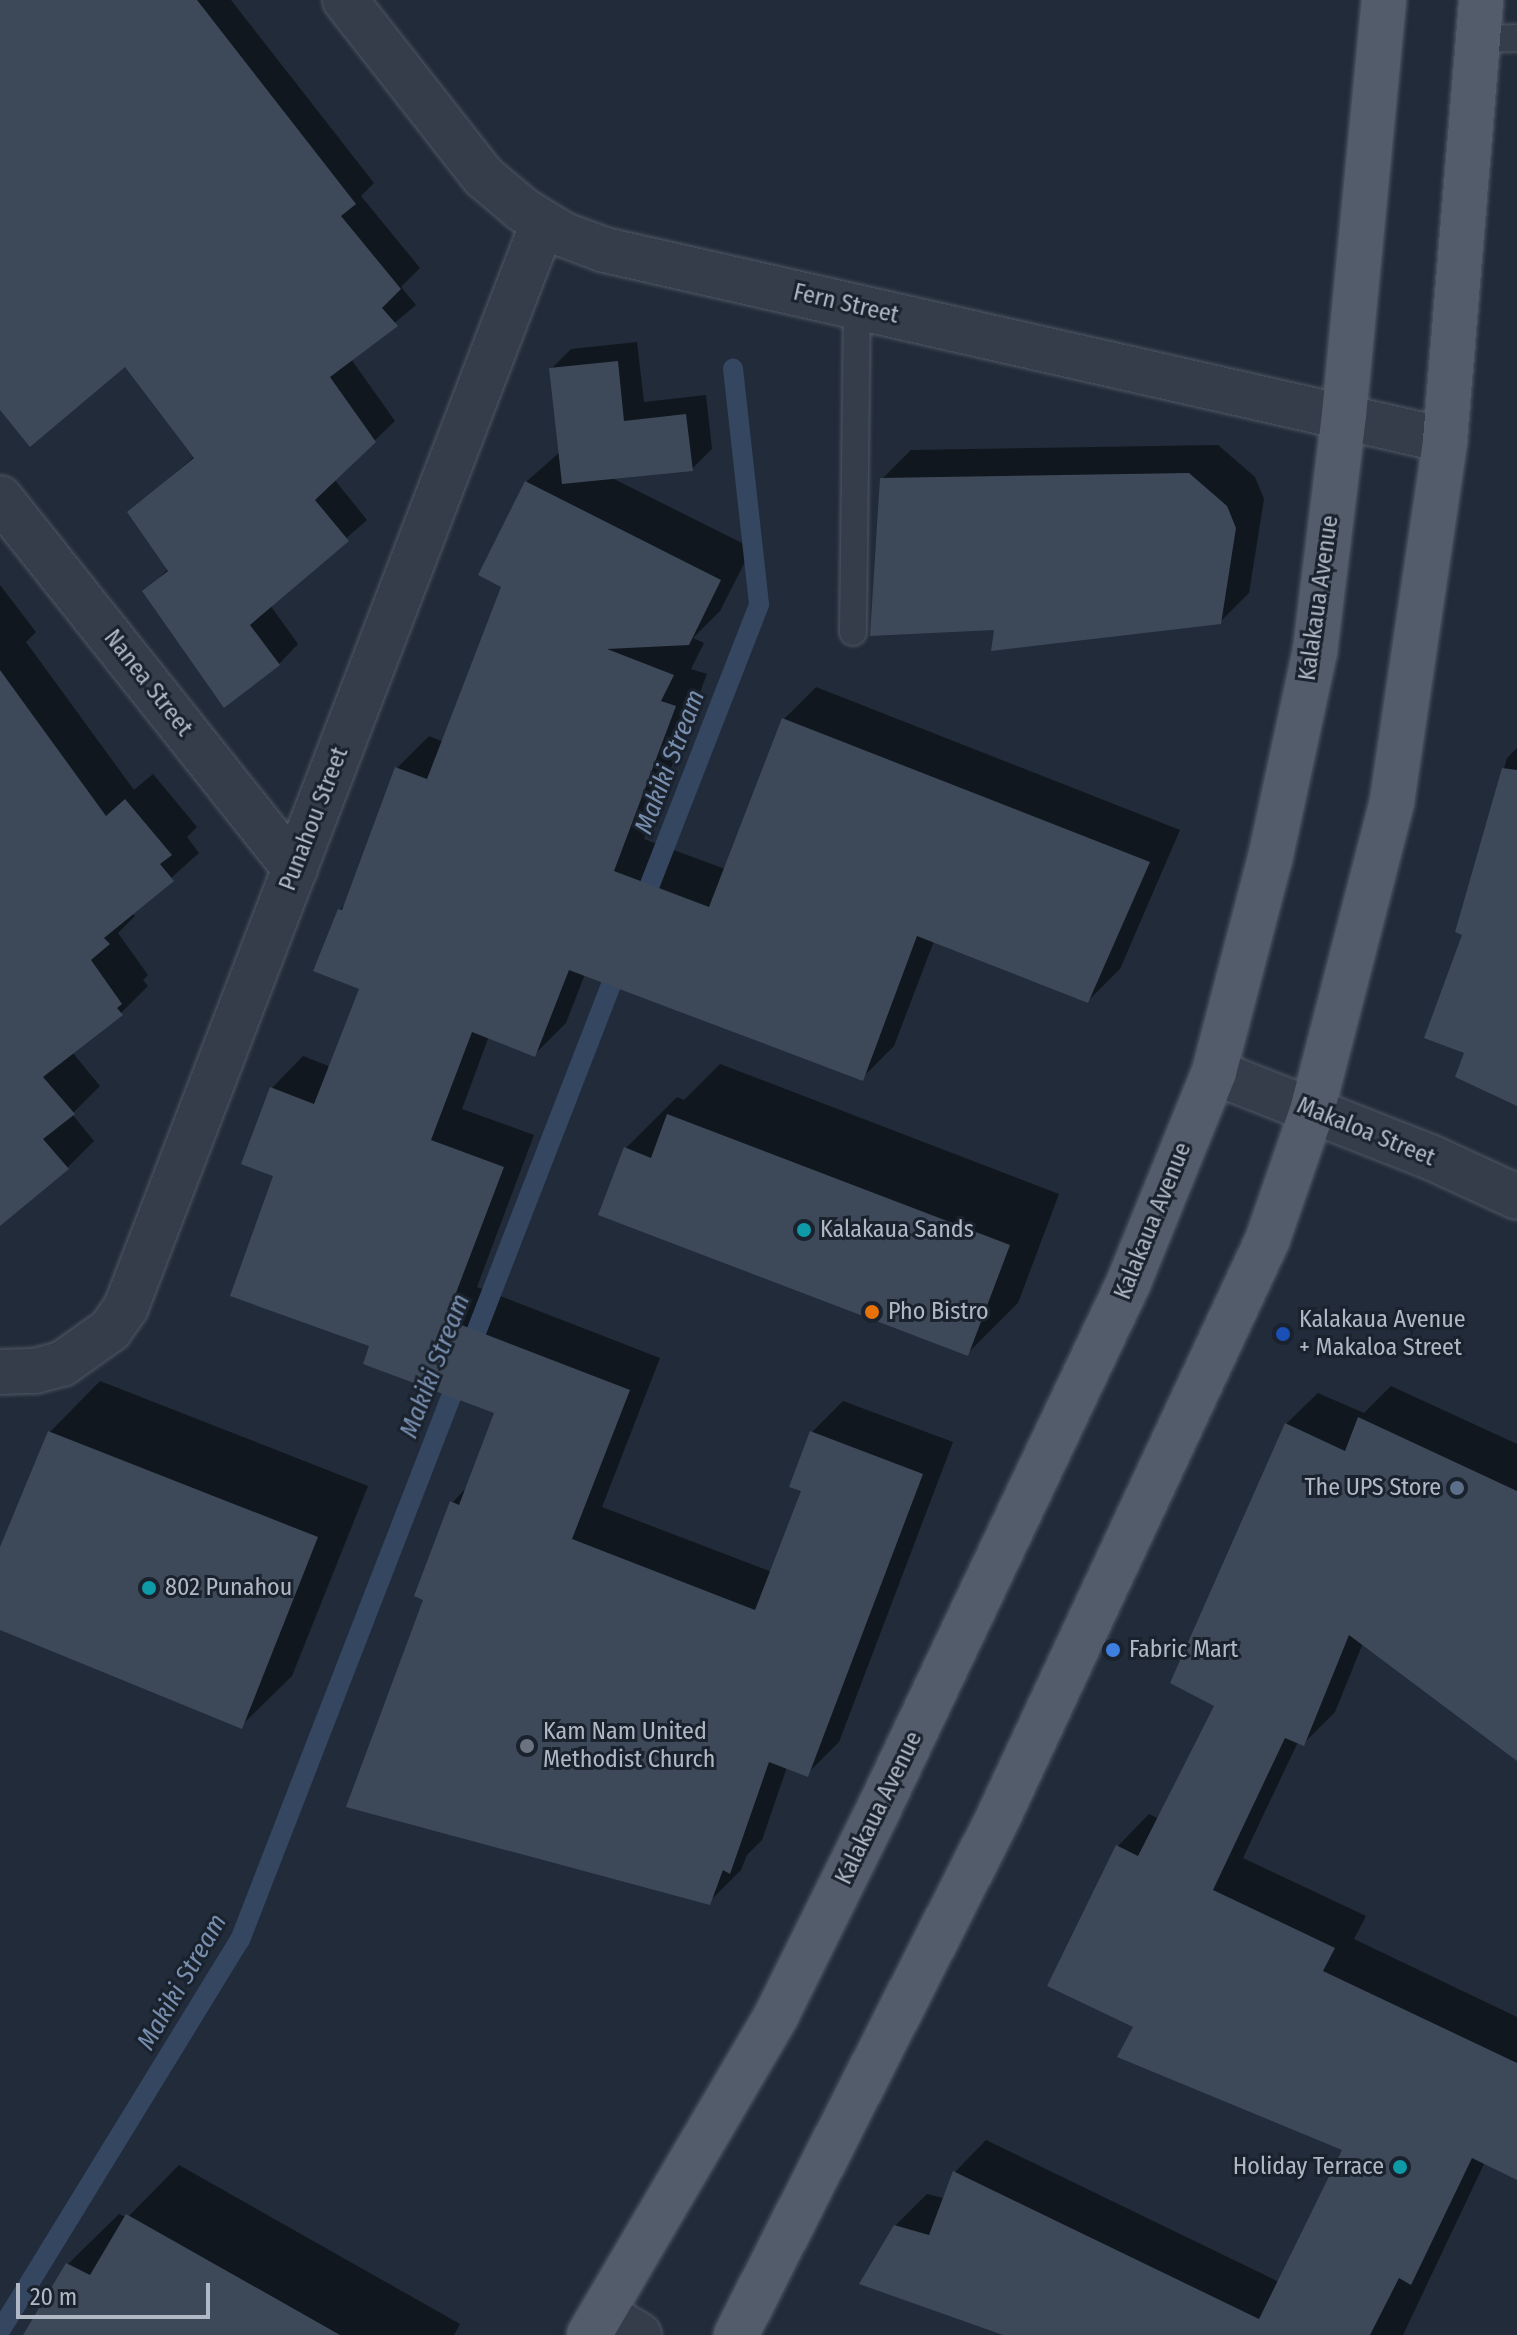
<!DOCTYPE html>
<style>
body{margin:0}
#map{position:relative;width:1517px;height:2335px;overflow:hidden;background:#212b39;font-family:"Fira Sans Condensed",sans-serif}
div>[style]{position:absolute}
.shadow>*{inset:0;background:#0007}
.stream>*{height:20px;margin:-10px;padding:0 10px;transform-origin:10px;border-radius:10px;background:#354661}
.building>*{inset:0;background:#3d4959}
.roads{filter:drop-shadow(0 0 2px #505864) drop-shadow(0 0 2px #505864)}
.service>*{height:26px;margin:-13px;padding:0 13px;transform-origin:13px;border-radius:13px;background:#353d4a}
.minor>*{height:44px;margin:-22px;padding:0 22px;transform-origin:22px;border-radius:22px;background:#353d4a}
.primary>*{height:44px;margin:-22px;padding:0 22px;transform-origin:22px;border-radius:22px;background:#535c6a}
.dots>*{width:22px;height:22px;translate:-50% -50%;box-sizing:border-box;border:4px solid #1a222e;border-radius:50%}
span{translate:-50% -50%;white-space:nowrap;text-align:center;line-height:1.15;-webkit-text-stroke:6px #1a222e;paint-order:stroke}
.street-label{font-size:24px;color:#b0b8c6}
.poi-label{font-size:24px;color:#b0b8c6}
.left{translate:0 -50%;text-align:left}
.right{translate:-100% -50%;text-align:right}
.water-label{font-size:26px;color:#788eae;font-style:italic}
.scale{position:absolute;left:16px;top:2283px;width:194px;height:36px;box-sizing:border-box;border:4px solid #b0b8c6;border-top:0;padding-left:10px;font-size:24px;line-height:28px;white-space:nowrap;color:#b0b8c6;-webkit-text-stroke:6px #1a222e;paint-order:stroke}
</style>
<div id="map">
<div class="shadow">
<div style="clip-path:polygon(0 0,231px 0,374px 183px,361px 196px,420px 268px,401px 287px,416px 305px,351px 359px,395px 421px,334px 479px,367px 520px,270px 605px,298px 644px,279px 664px,145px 592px,169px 568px,130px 512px,195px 456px,125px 365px,0 407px)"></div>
<div style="clip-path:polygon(637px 342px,644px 402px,706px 395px,712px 449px,692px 469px,610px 477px,752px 548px,720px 611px,693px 638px,704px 643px,691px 669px,707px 674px,644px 839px,725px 869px,784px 719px,816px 687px,1180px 830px,1120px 969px,1088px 1001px,934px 941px,894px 1046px,862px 1078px,585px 974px,566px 1023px,534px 1055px,489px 1036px,462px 1109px,534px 1135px,477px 1287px,660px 1358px,602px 1507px,772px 1572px,803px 1490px,811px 1433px,843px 1401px,953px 1442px,839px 1742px,807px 1774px,787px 1767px,762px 1840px,747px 1855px,741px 1870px,709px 1902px,426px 1599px,452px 1503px,468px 1486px,496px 1412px,372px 1345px,276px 1175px,272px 1088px,303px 1056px,331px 1067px,362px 988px,340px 910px,346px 903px,397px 768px,429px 736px,444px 742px,504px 586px,526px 482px,560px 452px,551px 369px,571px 349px)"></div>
<div style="clip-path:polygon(1218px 445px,1255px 477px,1264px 499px,1249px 593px,1220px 622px,996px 628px,882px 479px,911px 450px)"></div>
<div style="clip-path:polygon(0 585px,36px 632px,26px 642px,134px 790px,153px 774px,197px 827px,187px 837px,199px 853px,132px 913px,135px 916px,118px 933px,148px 975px,143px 980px,148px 986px,121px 1013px,72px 1052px,100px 1086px,72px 1114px,94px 1141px,67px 1168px,0 1182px)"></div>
<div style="clip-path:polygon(1517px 748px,1517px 1103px,1466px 1052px,1465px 933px,1458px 931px,1507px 758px)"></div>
<div style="clip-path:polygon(720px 1064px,1059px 1194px,1018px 1303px,967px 1354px,626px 1148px,677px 1097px,684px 1100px)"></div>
<div style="clip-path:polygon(100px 1381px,368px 1486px,292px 1676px,241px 1726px,0 1627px,0 1553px,50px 1432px)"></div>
<div style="clip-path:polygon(1391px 1386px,1517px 1444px,1517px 1758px,1363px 1643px,1335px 1712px,1303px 1744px,1298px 1742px,1243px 1858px,1366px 1916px,1354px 1939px,1517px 2017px,1517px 2178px,1485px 2162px,1403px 2335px,1009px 2335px,895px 2226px,927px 2194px,943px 2198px,955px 2172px,986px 2140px,1279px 2282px,1345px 2149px,1136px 2027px,1118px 1846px,1149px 1814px,1159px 1819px,1216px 1705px,1286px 1424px,1318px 1393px,1364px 1413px)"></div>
<div style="clip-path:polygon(179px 2165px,460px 2324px,454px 2335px,26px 2335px,68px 2264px,119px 2214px,127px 2218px)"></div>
</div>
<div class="stream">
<div style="left:640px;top:910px;width:328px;rotate:-68.7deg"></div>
<div style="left:759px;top:604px;width:237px;rotate:-96.3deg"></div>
<div style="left:0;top:2331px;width:459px;rotate:-58.5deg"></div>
<div style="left:240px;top:1940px;width:1049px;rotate:-68.77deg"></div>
</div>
<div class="building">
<div style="clip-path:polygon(0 0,197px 0,356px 204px,341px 216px,401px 289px,382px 308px,398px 326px,330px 377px,376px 442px,315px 500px,349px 541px,250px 625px,280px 665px,224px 708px,142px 591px,168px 571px,127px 512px,194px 458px,125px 367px,30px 447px,0 410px)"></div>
<div style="clip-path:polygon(618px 361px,624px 421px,686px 414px,693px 471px,562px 484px,549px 368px)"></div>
<div style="clip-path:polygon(1189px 473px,1227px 506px,1236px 528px,1221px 624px,991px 651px,994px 630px,870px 636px,880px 478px)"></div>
<div style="clip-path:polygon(525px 481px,721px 580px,689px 645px,607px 649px,674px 675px,661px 701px,676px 706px,614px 871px,709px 907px,782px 718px,1150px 862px,1088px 1003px,917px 936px,863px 1081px,569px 970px,535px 1057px,472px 1032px,431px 1140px,504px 1167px,446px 1319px,630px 1390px,572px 1539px,755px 1610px,801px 1491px,789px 1487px,810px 1431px,923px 1474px,808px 1777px,769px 1762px,730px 1874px,723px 1870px,710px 1905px,346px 1807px,423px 1600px,414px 1596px,450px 1501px,459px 1505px,494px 1413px,363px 1364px,369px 1346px,230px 1296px,273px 1176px,241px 1164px,270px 1087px,314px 1104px,359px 989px,313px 971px,338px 909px,342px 910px,395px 767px,427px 779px,501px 587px,478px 575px)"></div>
<div style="clip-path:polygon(0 670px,106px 816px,125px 799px,172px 855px,160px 864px,174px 881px,104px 938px,110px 944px,91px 960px,122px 1004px,117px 1008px,123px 1015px,43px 1077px,75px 1114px,43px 1139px,69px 1169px,0 1226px)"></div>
<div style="clip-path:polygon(1502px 768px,1517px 770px,1517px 1106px,1455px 1077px,1464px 1053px,1424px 1038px,1462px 935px,1455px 932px)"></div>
<div style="clip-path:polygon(667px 1114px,1010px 1245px,968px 1356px,598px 1215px,624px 1147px,651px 1158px)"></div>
<div style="clip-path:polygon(1358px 1417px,1517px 1491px,1517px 1761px,1349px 1635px,1304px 1746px,1285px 1738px,1213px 1890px,1335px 1948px,1323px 1971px,1517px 2063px,1517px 2180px,1472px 2158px,1411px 2285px,1399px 2278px,1370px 2335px,1003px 2335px,859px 2284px,894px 2225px,929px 2235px,953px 2171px,1259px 2319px,1342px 2150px,1117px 2057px,1133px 2027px,1047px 1986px,1116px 1845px,1138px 1856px,1214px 1706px,1170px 1683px,1285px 1423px,1345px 1451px)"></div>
<div style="clip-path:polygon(48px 1431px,318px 1537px,242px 1729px,0 1630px,0 1547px)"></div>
<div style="clip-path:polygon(126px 2214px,340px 2335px,23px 2335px,66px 2263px,90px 2275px)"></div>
</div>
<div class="roads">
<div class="service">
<div style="left:1477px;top:39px;width:40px;rotate:-1.4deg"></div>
<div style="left:853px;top:632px;width:325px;rotate:-89.3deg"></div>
</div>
<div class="minor">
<div style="left:345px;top:0;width:225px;rotate:51.9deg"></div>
<div style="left:484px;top:177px;width:51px;rotate:40.2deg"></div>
<div style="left:523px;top:210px;width:46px;rotate:31.6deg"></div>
<div style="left:562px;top:234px;width:46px;rotate:20.4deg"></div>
<div style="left:605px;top:250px;width:861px;rotate:12.75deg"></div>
<div style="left:0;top:498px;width:474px;rotate:51.5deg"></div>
<div style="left:1214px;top:1072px;width:232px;rotate:21.5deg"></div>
<div style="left:1430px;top:1157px;width:96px;rotate:24.7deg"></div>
<div style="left:0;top:1372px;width:35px;rotate:-2deg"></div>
<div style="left:35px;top:1371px;width:28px;rotate:-15deg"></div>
<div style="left:62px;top:1364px;width:59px;rotate:-35.3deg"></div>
<div style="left:110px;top:1330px;width:28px;rotate:-55deg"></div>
<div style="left:126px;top:1307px;width:1161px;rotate:-68.96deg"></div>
<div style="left:602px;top:2313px;width:43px;rotate:30.7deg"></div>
</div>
<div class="primary">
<div style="left:589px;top:2335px;width:372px;rotate:-59.6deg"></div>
<div style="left:777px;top:2014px;width:220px;rotate:-63.6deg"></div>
<div style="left:875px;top:1817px;width:590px;rotate:-64.61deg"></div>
<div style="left:1128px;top:1284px;width:229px;rotate:-67.9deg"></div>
<div style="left:1214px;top:1072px;width:220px;rotate:-75.3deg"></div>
<div style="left:1270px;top:859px;width:213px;rotate:-77.8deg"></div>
<div style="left:1315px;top:651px;width:238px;rotate:-83deg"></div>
<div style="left:1344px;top:415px;width:417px;rotate:-84.5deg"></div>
<div style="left:736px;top:2335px;width:577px;rotate:-63.12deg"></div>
<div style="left:997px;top:1820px;width:639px;rotate:-65deg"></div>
<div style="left:1267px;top:1241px;width:138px;rotate:-70.9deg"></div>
<div style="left:1312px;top:1111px;width:320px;rotate:-75.5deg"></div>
<div style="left:1392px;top:801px;width:365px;rotate:-81.6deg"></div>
<div style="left:1445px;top:440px;width:441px;rotate:-85.3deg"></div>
</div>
</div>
<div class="dots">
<div style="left:804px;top:1230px;background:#0f9aa8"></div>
<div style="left:872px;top:1312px;background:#e8710a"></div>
<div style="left:1283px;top:1334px;background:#1a4fb4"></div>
<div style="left:1457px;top:1488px;background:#5c6f8a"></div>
<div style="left:149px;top:1588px;background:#0f9aa8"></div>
<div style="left:1113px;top:1650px;background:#3f7fe0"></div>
<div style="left:527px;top:1746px;background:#6b7280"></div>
<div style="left:1400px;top:2167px;background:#0f9aa8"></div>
</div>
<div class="street-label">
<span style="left:846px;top:304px;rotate:13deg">Fern Street</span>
<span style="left:1319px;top:598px;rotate:-82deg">Kalakaua Avenue</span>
<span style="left:148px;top:683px;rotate:52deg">Nanea Street</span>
<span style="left:314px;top:819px;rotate:-69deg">Punahou Street</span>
<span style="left:1366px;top:1132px;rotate:22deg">Makaloa Street</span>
<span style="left:1153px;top:1221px;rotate:-68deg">Kalakaua Avenue</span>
<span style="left:879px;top:1808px;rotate:-64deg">Kalakaua Avenue</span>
</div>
<div class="poi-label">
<span class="left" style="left:820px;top:1230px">Kalakaua Sands</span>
<span class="left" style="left:888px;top:1312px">Pho Bistro</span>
<span class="left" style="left:1299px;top:1334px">Kalakaua Avenue<br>+ Makaloa Street</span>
<span class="right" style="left:1441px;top:1488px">The UPS Store</span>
<span class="left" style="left:165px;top:1588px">802 Punahou</span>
<span class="left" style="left:1129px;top:1650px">Fabric Mart</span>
<span class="left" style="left:543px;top:1746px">Kam Nam United<br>Methodist Church</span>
<span class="right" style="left:1384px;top:2167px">Holiday Terrace</span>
</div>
<div class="water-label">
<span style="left:670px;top:762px;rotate:-69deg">Makiki Stream</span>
<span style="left:435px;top:1366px;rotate:-69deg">Makiki Stream</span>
<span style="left:182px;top:1982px;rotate:-60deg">Makiki Stream</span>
</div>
<div class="scale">20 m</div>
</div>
